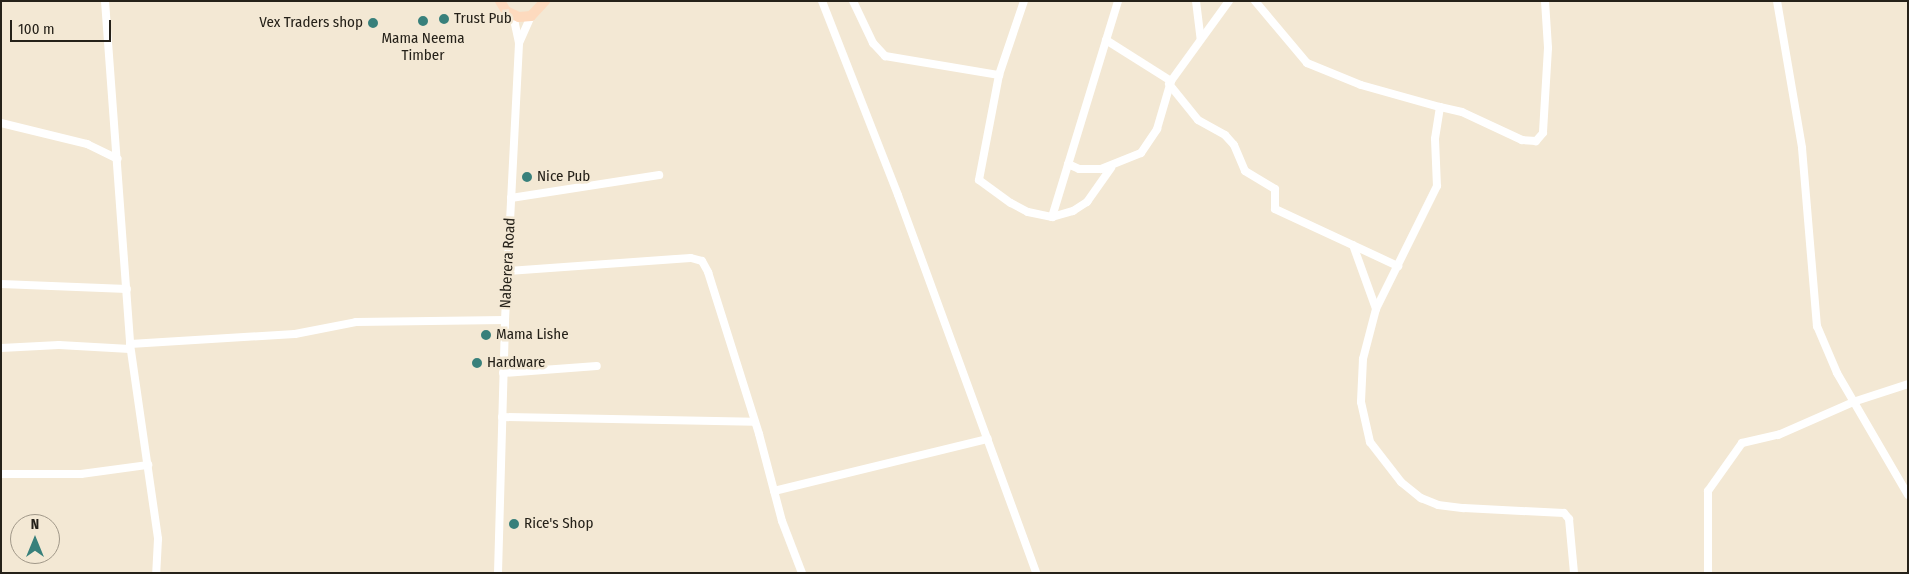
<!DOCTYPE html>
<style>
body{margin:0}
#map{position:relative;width:1909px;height:574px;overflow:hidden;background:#f3e8d4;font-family:"Fira Sans Condensed",sans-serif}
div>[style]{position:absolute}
.minor>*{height:8px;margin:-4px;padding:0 4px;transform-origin:4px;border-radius:4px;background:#fff}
.major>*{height:10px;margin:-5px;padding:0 5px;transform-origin:5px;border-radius:5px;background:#fddabe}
.dots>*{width:14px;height:14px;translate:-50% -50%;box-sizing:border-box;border:2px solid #f3e8d4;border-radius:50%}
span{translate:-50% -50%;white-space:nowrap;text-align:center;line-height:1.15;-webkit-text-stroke:5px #f3e8d4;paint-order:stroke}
.poi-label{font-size:15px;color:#252119}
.left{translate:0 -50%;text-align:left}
.right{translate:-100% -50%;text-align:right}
.street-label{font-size:15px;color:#252119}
.frame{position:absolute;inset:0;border:2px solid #252119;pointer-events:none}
.north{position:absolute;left:10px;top:514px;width:50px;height:50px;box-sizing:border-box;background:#f3e8d4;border:1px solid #a19889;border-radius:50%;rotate:0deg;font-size:14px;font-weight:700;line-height:20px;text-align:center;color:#252119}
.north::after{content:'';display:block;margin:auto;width:18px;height:22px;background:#38807b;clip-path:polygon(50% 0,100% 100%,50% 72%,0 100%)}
.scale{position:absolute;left:10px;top:20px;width:101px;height:22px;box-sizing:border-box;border:2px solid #252119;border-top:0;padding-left:6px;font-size:15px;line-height:18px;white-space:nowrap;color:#252119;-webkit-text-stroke:4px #f3e8d4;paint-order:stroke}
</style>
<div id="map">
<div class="minor">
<div style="left:105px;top:1px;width:344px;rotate:85.8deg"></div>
<div style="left:130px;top:344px;width:197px;rotate:81.8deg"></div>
<div style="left:158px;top:539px;width:34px;rotate:93deg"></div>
<div style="left:822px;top:1px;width:208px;rotate:68.6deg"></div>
<div style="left:898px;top:195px;width:402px;rotate:69.9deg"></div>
<div style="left:853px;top:1px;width:47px;rotate:64.5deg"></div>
<div style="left:873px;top:43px;width:18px;rotate:47deg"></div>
<div style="left:885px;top:56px;width:116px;rotate:9.5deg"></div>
<div style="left:1024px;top:1px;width:78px;rotate:108.7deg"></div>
<div style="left:999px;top:75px;width:107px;rotate:100.8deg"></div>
<div style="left:979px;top:180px;width:39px;rotate:36deg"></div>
<div style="left:1011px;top:203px;width:19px;rotate:28deg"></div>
<div style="left:1028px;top:212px;width:25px;rotate:12deg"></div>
<div style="left:1052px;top:217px;width:22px;rotate:-16deg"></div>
<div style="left:1073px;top:211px;width:17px;rotate:-33deg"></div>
<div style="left:1087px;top:202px;width:42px;rotate:-54.8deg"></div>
<div style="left:1196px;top:1px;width:38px;rotate:83deg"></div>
<div style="left:1255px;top:1px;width:81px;rotate:50deg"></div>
<div style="left:1307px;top:63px;width:58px;rotate:22.2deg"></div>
<div style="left:1361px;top:85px;width:82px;rotate:15.6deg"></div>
<div style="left:1545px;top:1px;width:47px;rotate:86.3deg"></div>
<div style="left:1548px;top:48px;width:85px;rotate:93.4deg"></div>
<div style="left:1543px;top:133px;width:11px;rotate:131deg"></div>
<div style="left:1536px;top:141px;width:14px;rotate:-176deg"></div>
<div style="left:1522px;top:140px;width:66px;rotate:-155deg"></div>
<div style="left:1462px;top:112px;width:23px;rotate:-167deg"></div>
<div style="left:1440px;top:107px;width:32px;rotate:99deg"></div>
<div style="left:1435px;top:139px;width:47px;rotate:87.6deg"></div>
<div style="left:1437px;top:186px;width:137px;rotate:116.4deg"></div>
<div style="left:1376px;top:309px;width:52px;rotate:104.6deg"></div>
<div style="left:1363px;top:359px;width:43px;rotate:92.7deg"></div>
<div style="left:1361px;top:402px;width:41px;rotate:77.3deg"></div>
<div style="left:1370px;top:442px;width:51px;rotate:52.2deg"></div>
<div style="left:1401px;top:482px;width:26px;rotate:39deg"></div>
<div style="left:1421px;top:498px;width:18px;rotate:22deg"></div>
<div style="left:1438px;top:505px;width:26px;rotate:7deg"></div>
<div style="left:1464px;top:508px;width:100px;rotate:2.9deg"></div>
<div style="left:1564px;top:513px;width:8px;rotate:50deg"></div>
<div style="left:1569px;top:519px;width:54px;rotate:84.7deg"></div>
<div style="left:1777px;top:1px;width:149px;rotate:80.3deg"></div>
<div style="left:1802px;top:148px;width:179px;rotate:85.2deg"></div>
<div style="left:1817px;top:326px;width:51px;rotate:66.9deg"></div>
<div style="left:1837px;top:373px;width:141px;rotate:59.8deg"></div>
<div style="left:1106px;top:40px;width:77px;rotate:32.2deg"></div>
<div style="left:519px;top:43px;width:30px;rotate:-66deg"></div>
<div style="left:1169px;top:84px;width:46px;rotate:51.1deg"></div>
<div style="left:1198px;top:120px;width:31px;rotate:29deg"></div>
<div style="left:1225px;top:135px;width:13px;rotate:48deg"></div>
<div style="left:1234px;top:145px;width:28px;rotate:67deg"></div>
<div style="left:1245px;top:171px;width:35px;rotate:31deg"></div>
<div style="left:1275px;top:189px;width:20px;rotate:90deg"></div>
<div style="left:1275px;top:209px;width:136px;rotate:24.9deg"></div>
<div style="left:1px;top:123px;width:89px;rotate:13.7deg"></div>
<div style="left:87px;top:144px;width:34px;rotate:26deg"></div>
<div style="left:1068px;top:164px;width:12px;rotate:24deg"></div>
<div style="left:1079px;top:169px;width:22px"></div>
<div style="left:1101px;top:169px;width:43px;rotate:-21.8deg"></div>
<div style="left:1141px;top:153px;width:29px;rotate:-56deg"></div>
<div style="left:1157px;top:129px;width:50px;rotate:-73.7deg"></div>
<div style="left:1171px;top:81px;width:99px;rotate:-54.1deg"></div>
<div style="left:511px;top:198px;width:150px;rotate:-8.8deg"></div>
<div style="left:1052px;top:217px;width:226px;rotate:-73deg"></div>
<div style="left:1353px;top:245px;width:68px;rotate:70.2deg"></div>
<div style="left:508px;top:271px;width:183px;rotate:-4.1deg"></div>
<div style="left:691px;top:258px;width:11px;rotate:15deg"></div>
<div style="left:702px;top:261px;width:13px;rotate:61deg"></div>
<div style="left:708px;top:272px;width:170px;rotate:72.5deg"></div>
<div style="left:759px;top:434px;width:90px;rotate:75.2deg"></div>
<div style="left:782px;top:521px;width:56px;rotate:69deg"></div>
<div style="left:1px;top:284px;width:126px;rotate:2.3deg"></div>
<div style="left:130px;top:344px;width:165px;rotate:-3.5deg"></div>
<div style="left:295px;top:334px;width:62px;rotate:-11.1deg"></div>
<div style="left:356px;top:322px;width:149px;rotate:-0.8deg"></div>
<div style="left:1px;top:348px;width:58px;rotate:-3deg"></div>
<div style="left:59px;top:345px;width:71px;rotate:3.2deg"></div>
<div style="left:503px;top:373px;width:94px;rotate:-4.3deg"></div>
<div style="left:502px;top:417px;width:252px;rotate:1.1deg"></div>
<div style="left:1px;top:474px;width:80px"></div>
<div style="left:81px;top:474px;width:68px;rotate:-7.7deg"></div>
<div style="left:774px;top:491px;width:220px;rotate:-13.7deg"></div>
<div style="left:498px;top:573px;width:253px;rotate:-88.4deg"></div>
<div style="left:505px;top:320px;width:277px;rotate:-87.1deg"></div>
<div style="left:519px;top:43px;width:29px;rotate:-102deg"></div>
<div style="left:1708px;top:573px;width:82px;rotate:-90deg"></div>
<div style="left:1708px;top:491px;width:59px;rotate:-54.7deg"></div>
<div style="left:1742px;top:443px;width:37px;rotate:-13deg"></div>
<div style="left:1778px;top:435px;width:82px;rotate:-23.7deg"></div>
<div style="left:1853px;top:402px;width:58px;rotate:-18.1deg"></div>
</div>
<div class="major">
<div style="left:500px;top:1px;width:12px;rotate:59deg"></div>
<div style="left:506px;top:11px;width:14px;rotate:25deg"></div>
<div style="left:519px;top:17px;width:12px;rotate:-5deg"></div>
<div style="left:531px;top:16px;width:21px;rotate:-47deg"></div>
</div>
<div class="dots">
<div style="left:444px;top:19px;background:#38807b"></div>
<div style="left:423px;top:21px;background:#38807b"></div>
<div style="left:373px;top:23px;background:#38807b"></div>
<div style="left:527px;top:177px;background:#38807b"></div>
<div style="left:486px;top:335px;background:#38807b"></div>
<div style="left:477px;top:363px;background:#38807b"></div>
<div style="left:514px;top:524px;background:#38807b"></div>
</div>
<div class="poi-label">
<span class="left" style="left:454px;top:19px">Trust Pub</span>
<span class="right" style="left:363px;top:23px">Vex Traders shop</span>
<span style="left:423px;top:47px">Mama Neema<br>Timber</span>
<span class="left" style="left:537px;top:177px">Nice Pub</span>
<span class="left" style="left:496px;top:335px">Mama Lishe</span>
<span class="left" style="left:487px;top:363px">Hardware</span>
<span class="left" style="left:524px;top:524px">Rice's Shop</span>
</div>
<div class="street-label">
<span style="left:508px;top:263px;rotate:-87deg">Naberera Road</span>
</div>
<div class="frame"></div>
<div class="north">N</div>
<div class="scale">100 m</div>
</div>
